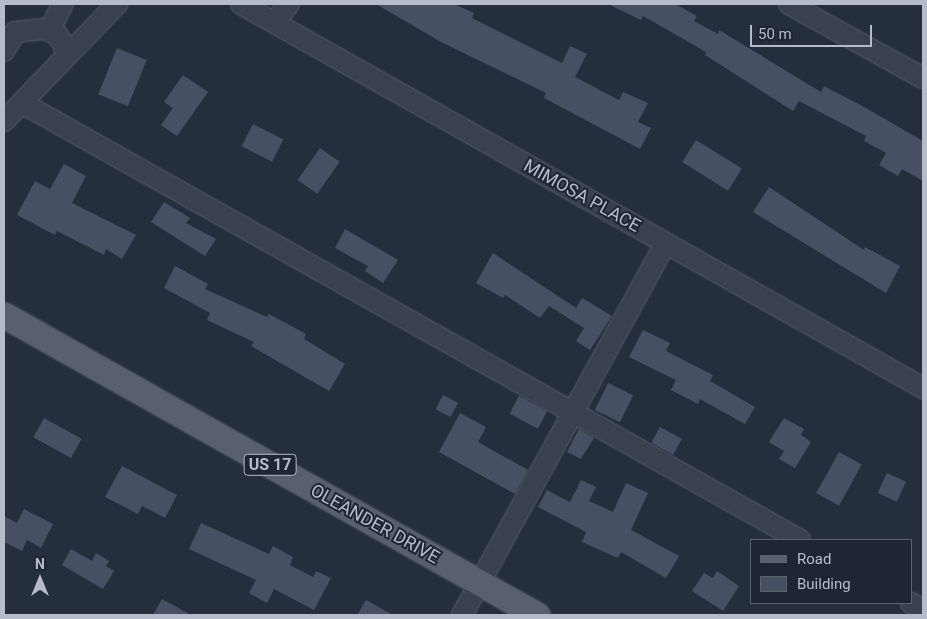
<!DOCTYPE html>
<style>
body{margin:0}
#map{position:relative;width:927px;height:619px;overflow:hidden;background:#242f3e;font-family:Roboto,sans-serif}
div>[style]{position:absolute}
.building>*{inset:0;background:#455162;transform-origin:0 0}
.roads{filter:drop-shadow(0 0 1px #565f6c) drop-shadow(0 0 1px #565f6c)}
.minor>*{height:20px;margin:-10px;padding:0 10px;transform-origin:10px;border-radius:10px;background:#38414e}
.major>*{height:25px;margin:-12.5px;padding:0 12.5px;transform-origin:12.5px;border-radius:12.5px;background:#56606e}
span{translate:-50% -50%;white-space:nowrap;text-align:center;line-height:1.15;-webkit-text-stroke:4px #1d2633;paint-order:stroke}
.shield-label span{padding:1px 4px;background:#1d2633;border:1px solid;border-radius:4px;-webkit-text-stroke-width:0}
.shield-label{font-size:16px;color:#b4bcc9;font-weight:700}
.street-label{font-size:18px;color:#b4bcc9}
.frame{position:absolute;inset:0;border:5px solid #b4bcc9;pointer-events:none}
.legend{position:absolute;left:750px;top:539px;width:162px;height:65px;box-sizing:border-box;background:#1d2633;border:1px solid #59626f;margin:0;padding:6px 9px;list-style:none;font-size:15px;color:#b4bcc9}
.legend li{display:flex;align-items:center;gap:10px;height:25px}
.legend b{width:25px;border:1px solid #59626f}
.north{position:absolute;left:15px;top:554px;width:50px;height:50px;-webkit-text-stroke:4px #1d2633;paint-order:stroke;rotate:0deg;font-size:14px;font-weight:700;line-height:20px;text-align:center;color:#b4bcc9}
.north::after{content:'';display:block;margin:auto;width:18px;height:22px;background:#b4bcc9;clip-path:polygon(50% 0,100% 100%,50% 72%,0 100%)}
.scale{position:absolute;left:750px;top:25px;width:122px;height:22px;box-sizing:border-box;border:2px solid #b4bcc9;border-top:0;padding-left:6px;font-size:15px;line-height:18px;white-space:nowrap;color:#b4bcc9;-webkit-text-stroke:4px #1d2633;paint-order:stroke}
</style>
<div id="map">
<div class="building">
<div style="clip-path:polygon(376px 4px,454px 4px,474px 13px,472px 18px,562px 63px,570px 46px,587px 54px,575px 77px,619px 100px,623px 92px,648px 103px,638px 122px,651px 128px,640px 149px,544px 98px,546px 93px,441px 42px)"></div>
<div style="clip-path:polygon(608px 4px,675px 4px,697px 16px,694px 21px,718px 34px,719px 30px,821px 92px,824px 86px,866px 108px,923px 141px,923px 181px,902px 169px,898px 176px,879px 165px,886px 153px,864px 141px,866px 136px,799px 101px,793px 111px,705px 55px,706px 52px,643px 16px,641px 20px)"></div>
<div style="left:117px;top:48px;width:32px;height:50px;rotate:22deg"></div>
<div style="clip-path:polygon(183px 75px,208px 92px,177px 136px,161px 125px,173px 108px,164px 102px)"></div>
<div style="left:253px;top:124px;width:34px;height:25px;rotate:27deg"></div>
<div style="left:696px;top:140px;width:54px;height:26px;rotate:32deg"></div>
<div style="left:320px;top:148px;width:24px;height:39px;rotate:35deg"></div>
<div style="clip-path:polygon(64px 164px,86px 176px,72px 203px,136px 235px,122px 259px,106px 249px,104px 255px,57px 231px,55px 235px,17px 215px,35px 181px,50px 189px)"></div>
<div style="clip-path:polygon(769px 187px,864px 250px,865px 247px,900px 266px,886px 293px,753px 212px)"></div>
<div style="clip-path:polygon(164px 202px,190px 218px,186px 223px,216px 239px,205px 256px,151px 222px)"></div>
<div style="clip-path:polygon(345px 229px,398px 260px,383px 283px,365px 271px,368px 266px,335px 248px)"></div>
<div style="clip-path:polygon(493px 253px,576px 308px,582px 298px,612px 316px,590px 350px,576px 341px,584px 328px,549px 306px,540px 318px,505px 295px,503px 298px,476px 283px)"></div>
<div style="clip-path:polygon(175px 266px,208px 284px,205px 289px,267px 317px,269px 314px,306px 334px,304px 339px,345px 364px,329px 391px,251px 346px,254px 342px,207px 320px,210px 313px,164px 288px)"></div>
<div style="clip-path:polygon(643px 330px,670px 343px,666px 351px,713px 375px,710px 381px,755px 407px,745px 424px,700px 399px,698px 404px,671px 390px,676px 380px,629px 357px)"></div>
<div style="left:608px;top:383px;width:28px;height:30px;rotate:26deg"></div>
<div style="left:443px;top:395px;width:17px;height:16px;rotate:28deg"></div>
<div style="left:519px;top:396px;width:32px;height:20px;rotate:28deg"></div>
<div style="clip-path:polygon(460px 413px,486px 427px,478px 442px,528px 470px,515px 494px,439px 452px)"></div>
<div style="left:44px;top:418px;width:43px;height:22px;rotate:29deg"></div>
<div style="clip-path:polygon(784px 418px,804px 429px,801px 435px,811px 442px,795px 468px,779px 459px,784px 451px,769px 442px)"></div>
<div style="left:660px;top:427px;width:25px;height:18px;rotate:29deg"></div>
<div style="clip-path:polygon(579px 429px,594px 438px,581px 459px,567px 452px)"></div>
<div style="left:839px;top:452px;width:26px;height:47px;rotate:29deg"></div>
<div style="clip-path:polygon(122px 466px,177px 495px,165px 518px,142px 506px,138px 514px,105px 497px)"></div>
<div style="left:887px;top:473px;width:21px;height:22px;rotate:25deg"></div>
<div style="clip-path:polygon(581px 480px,596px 487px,589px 501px,613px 512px,626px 483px,648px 493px,631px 530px,679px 556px,666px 578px,621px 552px,618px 558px,582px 542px,586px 532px,538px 507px,547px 490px,570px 502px)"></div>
<div style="clip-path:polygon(24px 509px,53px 524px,41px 548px,27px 540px,22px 551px,4px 542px,4px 516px,17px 523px)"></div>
<div style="clip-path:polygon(201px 523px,269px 554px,273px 546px,293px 557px,290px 565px,313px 577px,316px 571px,331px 578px,314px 610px,274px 589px,267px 603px,249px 593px,256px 580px,189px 549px)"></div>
<div style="clip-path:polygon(71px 549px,92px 561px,96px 553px,109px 561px,106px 566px,114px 571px,103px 589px,62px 565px)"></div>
<div style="clip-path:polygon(717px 571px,739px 586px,723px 611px,692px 591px,704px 573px,713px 578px)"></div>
<div style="clip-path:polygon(162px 599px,191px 615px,153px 615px)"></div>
<div style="clip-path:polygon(366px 600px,393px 615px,357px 615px)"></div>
</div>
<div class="roads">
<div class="minor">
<div style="left:241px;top:4px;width:783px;rotate:29.38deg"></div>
<div style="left:789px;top:4px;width:153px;rotate:28.9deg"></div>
<div style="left:274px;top:22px;width:23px;rotate:-50deg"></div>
<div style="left:49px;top:31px;width:30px;rotate:-63deg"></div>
<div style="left:4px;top:51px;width:22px;rotate:-60deg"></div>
<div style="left:15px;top:32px;width:30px;rotate:-6deg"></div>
<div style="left:45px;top:29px;width:13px;rotate:23deg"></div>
<div style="left:57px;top:34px;width:23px;rotate:61deg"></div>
<div style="left:22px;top:103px;width:892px;rotate:29.32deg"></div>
<div style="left:4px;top:121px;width:163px;rotate:-46deg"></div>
<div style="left:911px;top:603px;width:14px;rotate:30deg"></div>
<div style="left:462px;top:615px;width:424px;rotate:-61.3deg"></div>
</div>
<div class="major">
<div style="left:4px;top:315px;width:612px;rotate:29.37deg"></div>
</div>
</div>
<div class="shield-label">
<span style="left:270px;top:465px">US 17</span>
</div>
<div class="street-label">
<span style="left:582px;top:196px;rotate:29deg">MIMOSA PLACE</span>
<span style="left:375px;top:524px;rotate:29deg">OLEANDER DRIVE</span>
</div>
<div class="frame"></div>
<ul class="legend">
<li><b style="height:6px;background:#56606e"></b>Road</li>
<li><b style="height:14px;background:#455162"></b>Building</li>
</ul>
<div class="north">N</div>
<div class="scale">50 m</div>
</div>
